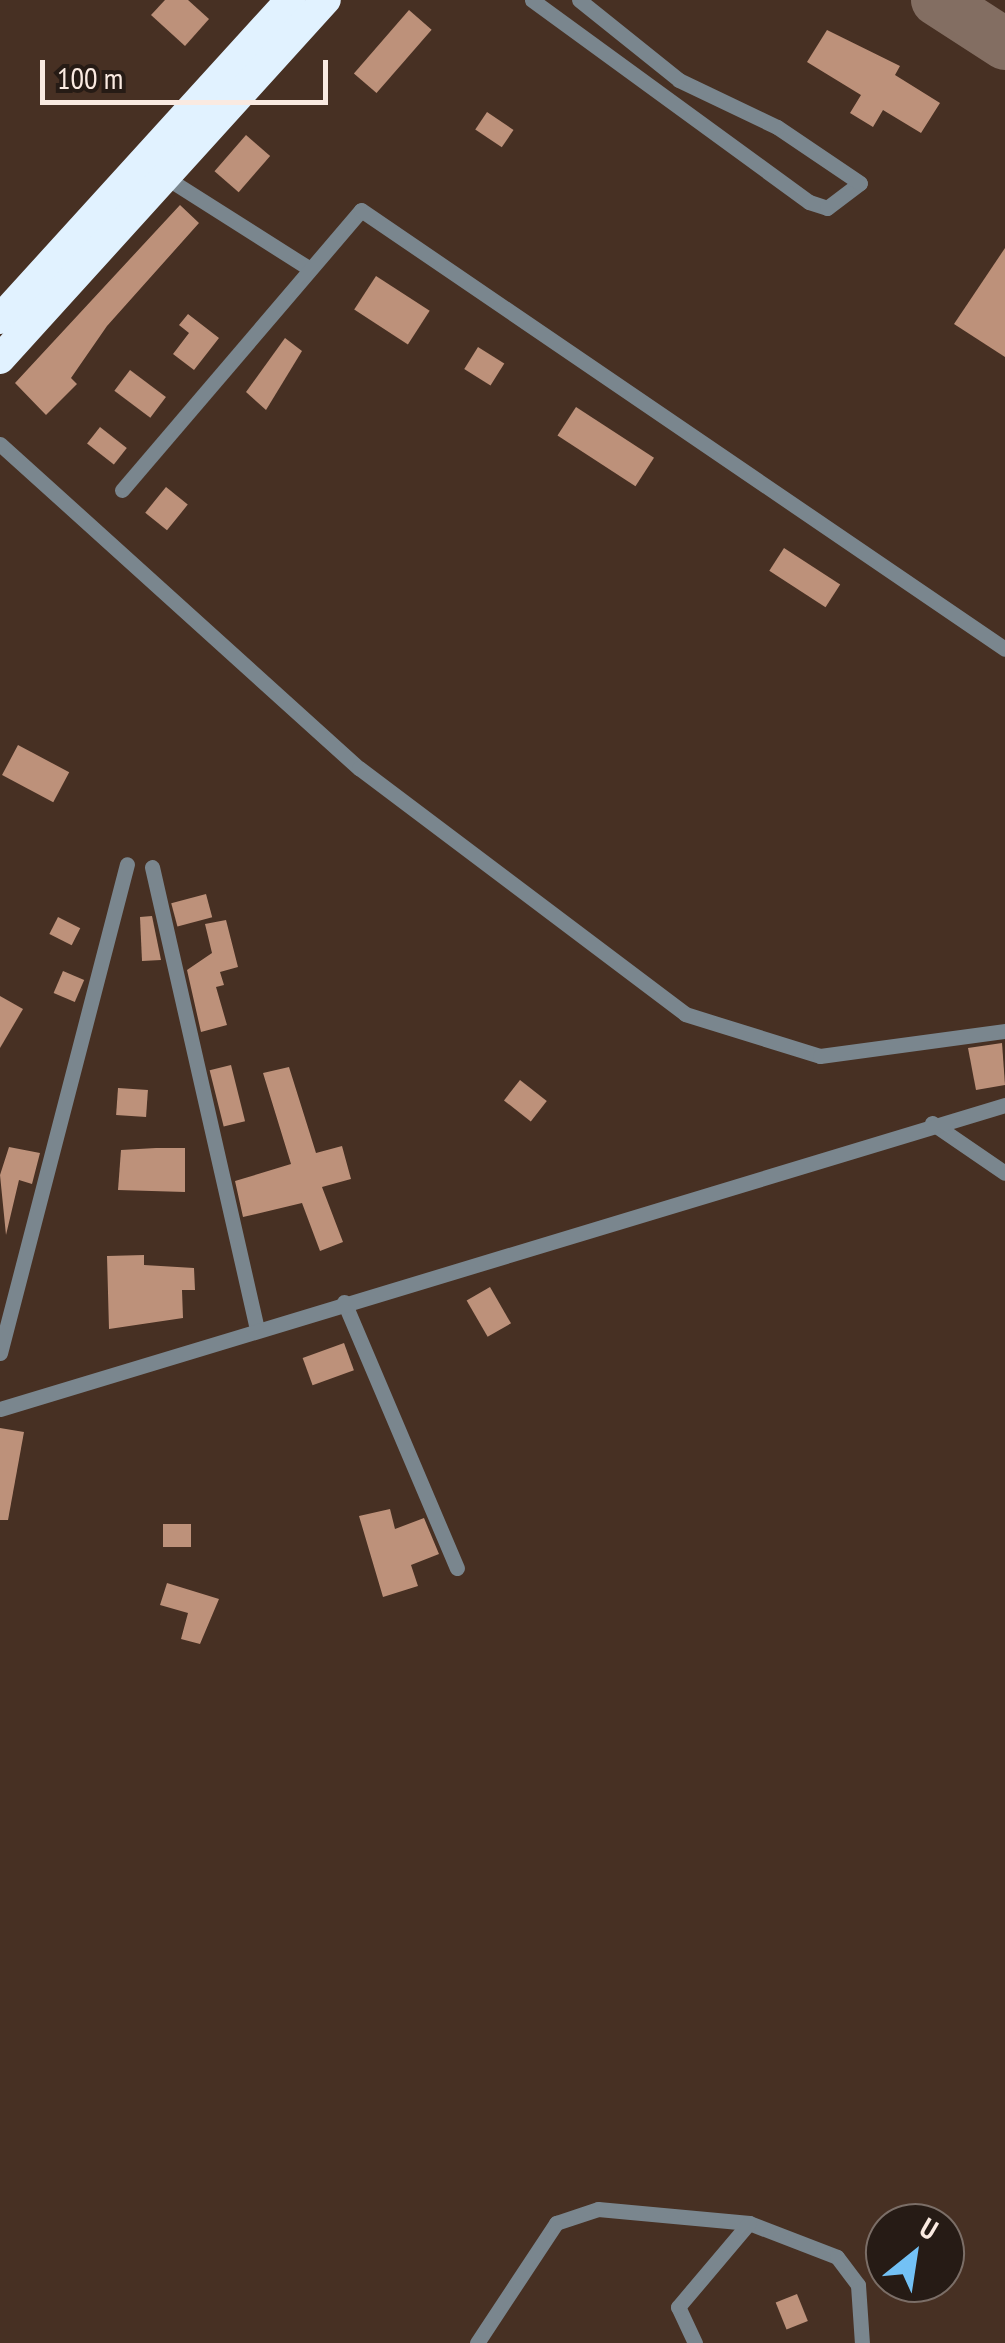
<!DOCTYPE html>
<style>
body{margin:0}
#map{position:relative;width:1005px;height:2343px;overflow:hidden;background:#473023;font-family:"PT Sans Narrow",sans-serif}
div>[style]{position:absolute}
.taxiway>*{height:52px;margin:-26px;padding:0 26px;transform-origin:26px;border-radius:26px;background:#836e62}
.building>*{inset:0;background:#bd917a;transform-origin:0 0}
.street>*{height:15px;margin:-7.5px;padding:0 7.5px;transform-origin:7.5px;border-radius:7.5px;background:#7a868e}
.highway>*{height:30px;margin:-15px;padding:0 15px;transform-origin:15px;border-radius:15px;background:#e1f2ff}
span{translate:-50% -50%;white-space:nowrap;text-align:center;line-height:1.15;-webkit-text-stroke:10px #261b15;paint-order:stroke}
.north{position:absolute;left:865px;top:2203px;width:100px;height:100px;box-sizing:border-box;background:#261b15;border:2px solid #7b6e67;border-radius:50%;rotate:30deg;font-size:28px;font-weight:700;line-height:40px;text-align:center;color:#faeae1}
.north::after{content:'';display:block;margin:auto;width:35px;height:45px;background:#73c1f5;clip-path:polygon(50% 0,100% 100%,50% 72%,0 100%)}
.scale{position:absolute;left:40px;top:60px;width:288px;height:45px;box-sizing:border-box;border:5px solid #faeae1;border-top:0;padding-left:12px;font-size:30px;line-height:35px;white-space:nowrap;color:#faeae1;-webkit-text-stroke:8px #261b15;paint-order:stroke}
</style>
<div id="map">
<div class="taxiway">
<div style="left:937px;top:0;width:81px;rotate:32.9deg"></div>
</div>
<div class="building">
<div style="clip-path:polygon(165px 0,188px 0,209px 19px,185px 46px,151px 15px)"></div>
<div style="left:409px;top:10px;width:30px;height:84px;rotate:41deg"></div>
<div style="clip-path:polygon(827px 30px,900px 66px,895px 75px,940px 103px,921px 133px,883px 110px,873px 127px,850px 113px,861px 95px,807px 62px)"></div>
<div style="left:487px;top:112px;width:32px;height:21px;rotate:34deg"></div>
<div style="left:246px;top:135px;width:32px;height:48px;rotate:41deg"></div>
<div style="clip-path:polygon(180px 205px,199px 223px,107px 326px,71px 378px,77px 384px,46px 415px,15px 383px)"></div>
<div style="clip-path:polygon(1005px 248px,1005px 357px,954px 324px)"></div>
<div style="left:376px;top:276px;width:64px;height:40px;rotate:33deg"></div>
<div style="clip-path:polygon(188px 314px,219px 338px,194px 370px,173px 354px,189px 333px,179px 325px)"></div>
<div style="clip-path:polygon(285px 338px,302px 351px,266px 410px,246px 392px)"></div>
<div style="left:478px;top:347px;width:31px;height:26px;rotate:32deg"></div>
<div style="left:130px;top:370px;width:45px;height:26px;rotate:37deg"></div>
<div style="left:576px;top:407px;width:93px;height:34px;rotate:33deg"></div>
<div style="left:100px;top:427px;width:34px;height:21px;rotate:38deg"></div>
<div style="left:166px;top:487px;width:28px;height:33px;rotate:39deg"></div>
<div style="left:784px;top:548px;width:67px;height:27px;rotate:33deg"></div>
<div style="left:18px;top:745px;width:58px;height:34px;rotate:28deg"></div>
<div style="left:206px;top:894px;width:24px;height:36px;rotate:75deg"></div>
<div style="clip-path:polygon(152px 916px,161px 960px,142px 961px,140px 917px)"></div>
<div style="left:58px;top:917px;width:25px;height:19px;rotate:27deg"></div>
<div style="clip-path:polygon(226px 920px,238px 967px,220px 972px,224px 985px,216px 987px,227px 1025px,201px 1032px,187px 970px,212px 953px,205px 924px)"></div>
<div style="left:63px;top:971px;width:23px;height:24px;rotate:23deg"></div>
<div style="clip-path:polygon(0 996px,23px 1009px,0 1048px)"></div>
<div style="clip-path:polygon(1002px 1043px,1005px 1085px,976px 1090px,968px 1048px)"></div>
<div style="left:231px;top:1065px;width:58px;height:22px;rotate:76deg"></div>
<div style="clip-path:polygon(289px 1067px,316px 1153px,342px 1146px,351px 1179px,322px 1187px,343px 1242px,320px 1251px,302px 1203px,243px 1217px,235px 1181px,291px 1164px,263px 1073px)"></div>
<div style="left:520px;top:1080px;width:34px;height:26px;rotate:38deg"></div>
<div style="left:118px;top:1088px;width:30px;height:27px;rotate:4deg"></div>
<div style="clip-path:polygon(9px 1147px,40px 1153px,32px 1184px,19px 1180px,6px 1235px,0 1175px)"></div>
<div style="clip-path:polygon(156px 1148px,185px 1148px,185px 1192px,118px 1190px,121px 1150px)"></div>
<div style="clip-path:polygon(144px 1255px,144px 1265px,194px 1268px,195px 1290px,182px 1290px,183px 1318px,109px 1329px,107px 1256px)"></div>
<div style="left:490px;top:1287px;width:42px;height:27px;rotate:60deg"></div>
<div style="left:344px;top:1343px;width:29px;height:44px;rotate:70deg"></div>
<div style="clip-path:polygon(0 1428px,24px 1432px,8px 1520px,0 1520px)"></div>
<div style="clip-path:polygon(390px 1509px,395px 1529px,424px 1518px,439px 1554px,411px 1565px,418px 1586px,383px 1597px,359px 1516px)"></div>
<div style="left:163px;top:1524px;width:28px;height:23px"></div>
<div style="clip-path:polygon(167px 1583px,219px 1599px,200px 1644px,181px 1639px,188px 1613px,160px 1605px)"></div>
<div style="left:797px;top:2294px;width:29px;height:23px;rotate:68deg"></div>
</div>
<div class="street">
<div style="left:532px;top:0;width:343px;rotate:36.1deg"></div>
<div style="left:809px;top:202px;width:19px;rotate:18deg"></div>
<div style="left:827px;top:208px;width:41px;rotate:-37.1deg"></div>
<div style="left:860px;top:183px;width:100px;rotate:-146deg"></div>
<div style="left:777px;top:127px;width:109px;rotate:-154.4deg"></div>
<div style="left:679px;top:80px;width:128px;rotate:-141.3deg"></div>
<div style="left:165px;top:177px;width:166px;rotate:32.4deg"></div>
<div style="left:0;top:444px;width:484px;rotate:42.1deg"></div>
<div style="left:359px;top:768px;width:408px;rotate:37deg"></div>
<div style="left:685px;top:1014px;width:141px;rotate:17.3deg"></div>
<div style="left:820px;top:1056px;width:187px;rotate:-7.7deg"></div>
<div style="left:122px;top:490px;width:368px;rotate:-49.5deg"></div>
<div style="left:361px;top:210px;width:779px;rotate:34.28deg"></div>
<div style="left:152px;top:867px;width:474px;rotate:77.2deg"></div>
<div style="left:932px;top:1123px;width:88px;rotate:34.4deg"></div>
<div style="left:344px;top:1302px;width:289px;rotate:67deg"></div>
<div style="left:0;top:1353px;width:505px;rotate:-75.44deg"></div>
<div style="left:0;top:1409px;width:1050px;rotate:-16.83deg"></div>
<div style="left:477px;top:2343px;width:144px;rotate:-56.6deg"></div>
<div style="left:556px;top:2223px;width:44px;rotate:-18.4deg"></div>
<div style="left:598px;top:2209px;width:152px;rotate:5.3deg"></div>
<div style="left:749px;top:2223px;width:94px;rotate:21.1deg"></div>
<div style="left:837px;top:2257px;width:35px;rotate:53deg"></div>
<div style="left:858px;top:2285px;width:58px;rotate:86.1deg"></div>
<div style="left:695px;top:2343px;width:40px;rotate:-115deg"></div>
<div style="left:678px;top:2307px;width:110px;rotate:-49.8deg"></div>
</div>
<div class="highway">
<div style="left:0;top:319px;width:431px;rotate:-47.7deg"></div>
<div style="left:0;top:359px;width:485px;rotate:-47.8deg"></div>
</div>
<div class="north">U</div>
<div class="scale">100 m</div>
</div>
